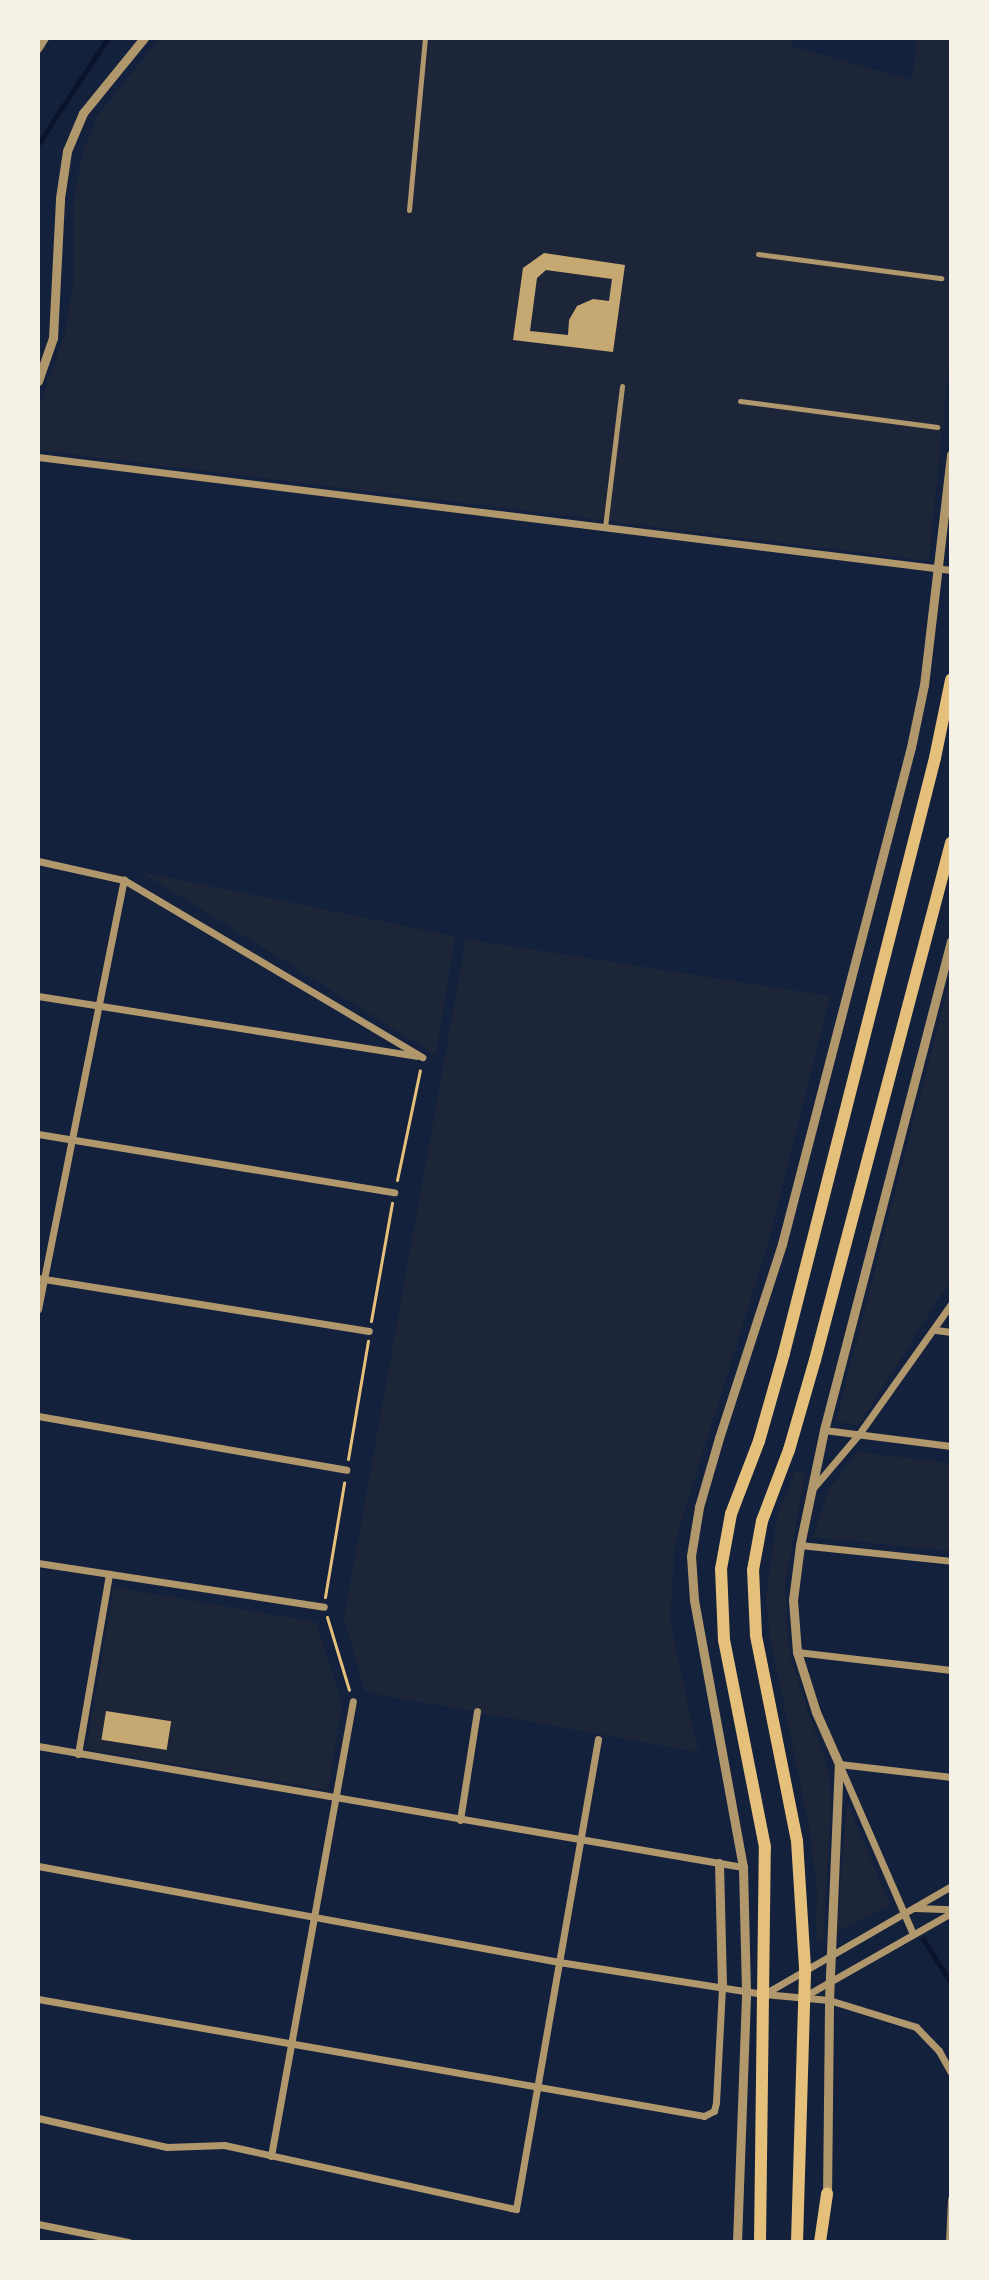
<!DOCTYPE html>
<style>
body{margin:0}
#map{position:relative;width:989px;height:2280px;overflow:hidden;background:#14213d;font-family:"Fira Sans",sans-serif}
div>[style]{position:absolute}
.green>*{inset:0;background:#1d2539}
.stream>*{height:5px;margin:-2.5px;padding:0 2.5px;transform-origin:2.5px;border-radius:2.5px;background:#0b132b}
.building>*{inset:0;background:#c6a872;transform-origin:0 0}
.path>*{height:3px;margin:-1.5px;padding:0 1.5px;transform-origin:1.5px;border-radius:1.5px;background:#e5c07b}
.pedestrian>*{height:5px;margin:-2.5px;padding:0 2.5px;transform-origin:2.5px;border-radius:2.5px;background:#b1986c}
.minor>*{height:7px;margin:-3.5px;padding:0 3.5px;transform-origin:3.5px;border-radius:3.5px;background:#b1986c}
.tertiary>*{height:9px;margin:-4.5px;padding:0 4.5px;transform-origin:4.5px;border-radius:4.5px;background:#b1986c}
.trunk>*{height:12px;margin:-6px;padding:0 6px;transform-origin:6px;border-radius:6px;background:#e5c07b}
span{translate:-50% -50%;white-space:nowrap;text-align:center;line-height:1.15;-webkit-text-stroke:7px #f6f1e7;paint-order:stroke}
.frame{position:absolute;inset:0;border:40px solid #f6f1e7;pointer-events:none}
</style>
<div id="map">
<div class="green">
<div style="clip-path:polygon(160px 38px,792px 38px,792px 46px,912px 80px,917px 38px,951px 38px,951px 345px,929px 561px,38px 450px,38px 410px,64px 337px,74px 277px,74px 196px,83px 153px,96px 118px)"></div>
<div style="clip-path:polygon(141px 872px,455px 936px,436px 1055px)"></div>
<div style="clip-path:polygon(466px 939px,830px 996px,768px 1243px,675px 1542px,670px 1620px,698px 1752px,365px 1692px,344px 1618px)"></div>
<div style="clip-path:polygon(951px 976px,951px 1279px,858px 1426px,836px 1421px)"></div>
<div style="clip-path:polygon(858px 1452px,951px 1463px,951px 1551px,813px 1537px,829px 1489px)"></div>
<div style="clip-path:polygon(795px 1471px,805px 1474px,785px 1583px,787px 1630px,791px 1660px,829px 1773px,831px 1806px,823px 1941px,816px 1941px,817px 1893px,810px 1832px,770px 1636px,766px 1597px,777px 1517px)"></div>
<div style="clip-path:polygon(114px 1587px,316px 1622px,342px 1703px,328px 1790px,86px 1749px)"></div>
<div style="clip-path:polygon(847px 1802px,890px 1905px,837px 1932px)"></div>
</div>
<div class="stream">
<div style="left:38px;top:144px;width:127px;rotate:-56.6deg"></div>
<div style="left:923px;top:1939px;width:52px;rotate:57.5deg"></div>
</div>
<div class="building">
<div style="clip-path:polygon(evenodd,544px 253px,625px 265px,613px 352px,513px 340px,523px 268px,544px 253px,546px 270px,612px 279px,609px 301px,593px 299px,577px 306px,569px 320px,568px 335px,530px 331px,537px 278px,546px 270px)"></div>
<div style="left:106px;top:1711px;width:66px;height:29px;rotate:9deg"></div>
</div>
<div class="path">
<div style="left:397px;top:1180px;width:112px;rotate:-78.2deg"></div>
<div style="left:371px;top:1321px;width:120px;rotate:-79.9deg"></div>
<div style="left:348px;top:1459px;width:120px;rotate:-80.4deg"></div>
<div style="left:325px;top:1597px;width:116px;rotate:-80.5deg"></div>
<div style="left:327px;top:1617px;width:76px;rotate:73.2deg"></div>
</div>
<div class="pedestrian">
<div style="left:409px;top:210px;width:173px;rotate:-84.7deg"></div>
<div style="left:758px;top:254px;width:185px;rotate:7.5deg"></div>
<div style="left:740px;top:401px;width:199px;rotate:7.5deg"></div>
<div style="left:605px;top:527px;width:142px;rotate:-83.1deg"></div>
</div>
<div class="minor">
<div style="left:38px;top:49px;width:13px;rotate:-58deg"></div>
<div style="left:38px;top:457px;width:920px;rotate:7.06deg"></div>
<div style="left:38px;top:861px;width:88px;rotate:12.5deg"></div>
<div style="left:124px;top:880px;width:347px;rotate:30.7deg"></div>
<div style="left:38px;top:996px;width:383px;rotate:9deg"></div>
<div style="left:38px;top:1134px;width:361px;rotate:9.3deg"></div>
<div style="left:38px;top:1278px;width:335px;rotate:9.1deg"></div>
<div style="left:38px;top:1309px;width:438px;rotate:-78.7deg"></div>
<div style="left:936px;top:1330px;width:15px;rotate:8deg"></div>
<div style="left:38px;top:1416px;width:313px;rotate:9.9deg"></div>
<div style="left:824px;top:1430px;width:128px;rotate:7.2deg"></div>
<div style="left:814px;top:1487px;width:70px;rotate:-49.7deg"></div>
<div style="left:859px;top:1434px;width:159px;rotate:-54.7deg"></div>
<div style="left:800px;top:1545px;width:152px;rotate:6deg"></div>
<div style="left:38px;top:1563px;width:289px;rotate:8.7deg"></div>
<div style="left:797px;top:1652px;width:155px;rotate:6.7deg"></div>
<div style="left:38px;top:1746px;width:715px;rotate:9.74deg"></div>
<div style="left:78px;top:1754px;width:183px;rotate:-80.2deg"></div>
<div style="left:460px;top:1820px;width:110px;rotate:-81.1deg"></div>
<div style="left:38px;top:1866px;width:530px;rotate:10.44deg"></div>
<div style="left:559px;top:1962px;width:207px;rotate:8.9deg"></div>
<div style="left:764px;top:1994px;width:65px;rotate:5.3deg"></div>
<div style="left:829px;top:2000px;width:91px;rotate:17.2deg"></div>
<div style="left:916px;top:2027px;width:33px;rotate:46deg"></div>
<div style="left:939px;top:2051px;width:25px;rotate:61deg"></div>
<div style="left:915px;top:1908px;width:36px;rotate:2deg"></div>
<div style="left:913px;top:1934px;width:185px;rotate:-113.5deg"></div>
<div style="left:839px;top:1764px;width:113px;rotate:6.6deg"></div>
<div style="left:766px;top:1993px;width:214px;rotate:-30deg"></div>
<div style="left:805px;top:1996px;width:168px;rotate:-29.6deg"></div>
<div style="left:38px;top:1999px;width:676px;rotate:9.96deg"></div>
<div style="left:704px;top:2116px;width:11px;rotate:-27deg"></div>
<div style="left:714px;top:2111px;width:9px;rotate:-77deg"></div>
<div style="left:716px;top:2102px;width:115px;rotate:-87deg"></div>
<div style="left:38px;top:2118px;width:132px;rotate:12.7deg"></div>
<div style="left:167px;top:2147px;width:57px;rotate:-2deg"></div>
<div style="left:224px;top:2145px;width:299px;rotate:12.4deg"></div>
<div style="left:516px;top:2209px;width:477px;rotate:-80.1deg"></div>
<div style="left:271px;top:2156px;width:462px;rotate:-79.8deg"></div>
<div style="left:38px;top:2224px;width:92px;rotate:11.3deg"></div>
<div style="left:949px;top:2242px;width:43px;rotate:-87.3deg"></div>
</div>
<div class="tertiary">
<div style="left:38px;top:381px;width:46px;rotate:-70.8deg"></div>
<div style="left:53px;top:338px;width:140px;rotate:-87.1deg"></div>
<div style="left:60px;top:198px;width:48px;rotate:-81.5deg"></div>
<div style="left:67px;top:151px;width:41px;rotate:-67.2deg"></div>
<div style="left:83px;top:113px;width:97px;rotate:-50.9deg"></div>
<div style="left:719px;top:1863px;width:124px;rotate:88.6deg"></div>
<div style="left:827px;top:2198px;width:198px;rotate:-89.4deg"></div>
<div style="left:829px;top:2000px;width:236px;rotate:-87.6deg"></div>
<div style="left:839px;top:1764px;width:57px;rotate:-113.9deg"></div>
<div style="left:816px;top:1712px;width:63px;rotate:-107.6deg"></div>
<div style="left:797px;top:1652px;width:52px;rotate:-94.4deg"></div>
<div style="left:793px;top:1600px;width:55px;rotate:-82.7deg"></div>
<div style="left:800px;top:1545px;width:117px;rotate:-78.2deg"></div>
<div style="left:824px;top:1430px;width:505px;rotate:-75.44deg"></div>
<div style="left:737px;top:2242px;width:251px;rotate:-87.9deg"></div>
<div style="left:746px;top:1991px;width:124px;rotate:-91.4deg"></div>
<div style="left:743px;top:1867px;width:271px;rotate:-100.4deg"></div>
<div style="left:694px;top:1600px;width:44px;rotate:-93.9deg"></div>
<div style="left:691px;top:1556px;width:50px;rotate:-80.7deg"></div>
<div style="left:699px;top:1507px;width:72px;rotate:-73.8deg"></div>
<div style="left:719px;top:1438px;width:204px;rotate:-72deg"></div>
<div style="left:782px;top:1244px;width:513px;rotate:-75.45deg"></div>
<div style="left:911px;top:747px;width:63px;rotate:-78.2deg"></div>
<div style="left:924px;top:685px;width:232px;rotate:-83.3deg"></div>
</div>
<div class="trunk">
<div style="left:760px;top:2242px;width:395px;rotate:-89.3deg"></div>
<div style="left:765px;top:1847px;width:211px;rotate:-101.2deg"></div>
<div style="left:724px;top:1640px;width:71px;rotate:-92.4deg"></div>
<div style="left:721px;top:1569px;width:56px;rotate:-79.7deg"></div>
<div style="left:731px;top:1514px;width:78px;rotate:-69deg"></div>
<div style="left:759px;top:1441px;width:91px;rotate:-74.1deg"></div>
<div style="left:784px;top:1353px;width:614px;rotate:-75.76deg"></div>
<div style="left:935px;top:758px;width:80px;rotate:-78.4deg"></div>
<div style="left:797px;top:2242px;width:274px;rotate:-88.3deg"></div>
<div style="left:805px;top:1968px;width:127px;rotate:-93.6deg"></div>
<div style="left:797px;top:1841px;width:210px;rotate:-101.3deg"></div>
<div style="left:756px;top:1635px;width:65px;rotate:-92.6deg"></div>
<div style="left:753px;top:1570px;width:50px;rotate:-79.6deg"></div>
<div style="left:762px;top:1521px;width:76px;rotate:-69.2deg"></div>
<div style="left:789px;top:1450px;width:94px;rotate:-73.9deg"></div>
<div style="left:815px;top:1360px;width:535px;rotate:-75.26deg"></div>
<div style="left:820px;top:2242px;width:49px;rotate:-81.7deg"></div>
</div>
<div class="frame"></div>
</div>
